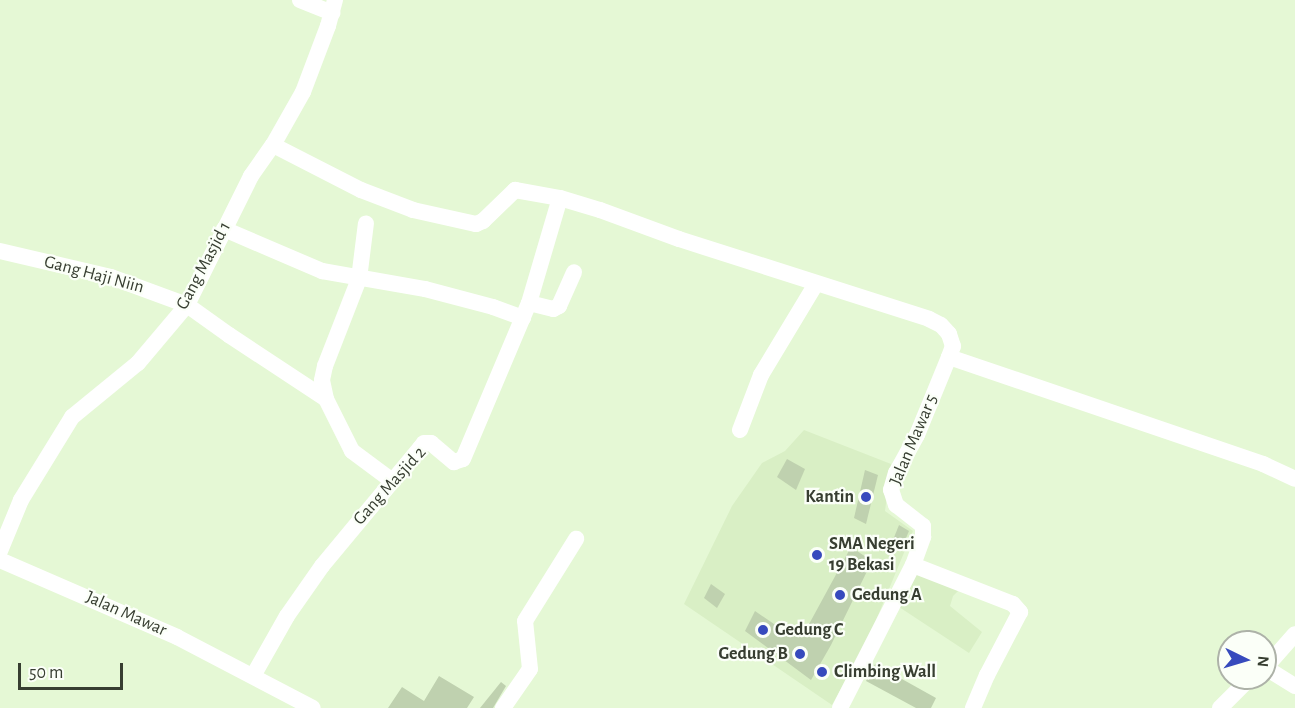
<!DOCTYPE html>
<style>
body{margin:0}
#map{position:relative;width:1295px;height:708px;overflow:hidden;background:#e5f8d5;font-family:"Alegreya Sans",sans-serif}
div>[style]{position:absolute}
.built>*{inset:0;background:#d9efc5}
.building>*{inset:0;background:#bfd1af}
.minor>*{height:16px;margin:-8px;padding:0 8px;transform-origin:8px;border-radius:8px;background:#fff}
.dots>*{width:16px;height:16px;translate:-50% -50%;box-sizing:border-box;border:3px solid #fbfff8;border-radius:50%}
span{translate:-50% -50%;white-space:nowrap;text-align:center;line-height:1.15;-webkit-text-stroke:4.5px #fbfff8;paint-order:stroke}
.street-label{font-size:18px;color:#373e31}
.poi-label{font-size:18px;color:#373e31;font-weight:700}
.right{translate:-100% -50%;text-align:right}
.left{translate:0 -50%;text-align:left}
.north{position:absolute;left:1217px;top:630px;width:60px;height:60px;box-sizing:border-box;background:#fbfff8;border:2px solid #adb2a8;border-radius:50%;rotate:95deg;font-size:16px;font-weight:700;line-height:24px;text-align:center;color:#373e31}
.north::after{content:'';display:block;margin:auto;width:21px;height:27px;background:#374abd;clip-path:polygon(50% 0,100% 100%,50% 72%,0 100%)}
.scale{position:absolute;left:18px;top:663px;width:105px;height:27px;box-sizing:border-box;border:3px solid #373e31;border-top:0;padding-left:8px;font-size:18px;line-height:21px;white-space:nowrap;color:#373e31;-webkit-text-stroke:4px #fbfff8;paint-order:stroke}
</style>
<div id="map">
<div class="built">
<div style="clip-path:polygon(804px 430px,891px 464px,885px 511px,913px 531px,867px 642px,832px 705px,684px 604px,732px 506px,762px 463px,785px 451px)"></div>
<div style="clip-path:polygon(910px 571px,962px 587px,953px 596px,950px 606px,982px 632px,969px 653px,896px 605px)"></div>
</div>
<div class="building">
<div style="clip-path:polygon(787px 459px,805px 469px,796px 490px,777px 477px)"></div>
<div style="clip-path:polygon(865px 470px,878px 475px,866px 524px,854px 518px)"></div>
<div style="clip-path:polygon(899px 525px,909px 531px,903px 545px,893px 540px)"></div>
<div style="clip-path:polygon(851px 547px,872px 561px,831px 645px,811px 680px,745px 631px,755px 611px,787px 633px,789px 628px,802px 637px)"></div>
<div style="clip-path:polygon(711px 584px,725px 594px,717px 608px,704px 598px)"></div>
<div style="clip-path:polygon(875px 664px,936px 698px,931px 708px,916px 708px,866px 681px)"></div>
<div style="clip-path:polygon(439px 676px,474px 697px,467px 708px,388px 708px,402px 687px,424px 701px)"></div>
<div style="clip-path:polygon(501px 682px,506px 686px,493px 708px,480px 708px)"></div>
</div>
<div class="minor">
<div style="left:300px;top:0;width:35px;rotate:22deg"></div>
<div style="left:273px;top:145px;width:99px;rotate:27.1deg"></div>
<div style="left:361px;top:190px;width:56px;rotate:21deg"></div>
<div style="left:413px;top:210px;width:65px;rotate:12.5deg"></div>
<div style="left:476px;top:224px;width:8px;rotate:-23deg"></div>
<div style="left:483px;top:221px;width:45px;rotate:-44.1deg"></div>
<div style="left:515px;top:190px;width:46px;rotate:10.1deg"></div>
<div style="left:560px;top:198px;width:42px;rotate:16.7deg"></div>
<div style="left:600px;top:210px;width:84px;rotate:20.2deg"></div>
<div style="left:679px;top:239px;width:262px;rotate:17.7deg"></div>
<div style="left:929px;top:319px;width:13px;rotate:27deg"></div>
<div style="left:941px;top:325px;width:12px;rotate:48deg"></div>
<div style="left:949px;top:334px;width:13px;rotate:72deg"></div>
<div style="left:953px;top:346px;width:12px;rotate:110deg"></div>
<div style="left:949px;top:357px;width:332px;rotate:18.8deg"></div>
<div style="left:1263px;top:464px;width:35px;rotate:25deg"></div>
<div style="left:224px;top:229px;width:107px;rotate:23.2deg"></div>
<div style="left:322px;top:271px;width:105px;rotate:9.9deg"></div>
<div style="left:425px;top:289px;width:70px;rotate:14.8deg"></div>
<div style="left:493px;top:307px;width:32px;rotate:20deg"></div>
<div style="left:0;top:251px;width:114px;rotate:13.2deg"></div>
<div style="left:111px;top:277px;width:81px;rotate:20.2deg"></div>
<div style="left:187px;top:305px;width:52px;rotate:35.5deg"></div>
<div style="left:229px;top:335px;width:116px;rotate:33.4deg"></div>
<div style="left:326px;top:399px;width:58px;rotate:63.4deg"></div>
<div style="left:352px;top:451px;width:49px;rotate:36.6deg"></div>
<div style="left:529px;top:303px;width:25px;rotate:14deg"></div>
<div style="left:553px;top:309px;width:7px;rotate:-27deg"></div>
<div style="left:559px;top:306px;width:37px;rotate:-66deg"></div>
<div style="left:326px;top:399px;width:19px;rotate:-102deg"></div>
<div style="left:322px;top:380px;width:14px;rotate:-78deg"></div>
<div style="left:325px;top:366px;width:93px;rotate:-68.7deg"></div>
<div style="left:359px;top:279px;width:56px;rotate:-82.9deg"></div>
<div style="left:740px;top:430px;width:59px;rotate:-69.1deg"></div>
<div style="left:761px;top:375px;width:106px;rotate:-58.9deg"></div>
<div style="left:0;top:551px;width:55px;rotate:-67.6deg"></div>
<div style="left:21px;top:500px;width:97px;rotate:-58.4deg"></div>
<div style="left:72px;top:417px;width:85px;rotate:-39.3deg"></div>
<div style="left:138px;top:363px;width:76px;rotate:-49.8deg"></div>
<div style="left:187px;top:305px;width:144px;rotate:-63.6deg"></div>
<div style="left:251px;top:176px;width:38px;rotate:-55deg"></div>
<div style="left:273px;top:145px;width:61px;rotate:-60.5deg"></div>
<div style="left:303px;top:92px;width:71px;rotate:-69.3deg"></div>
<div style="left:328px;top:26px;width:27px;rotate:-75deg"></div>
<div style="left:0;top:560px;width:193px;rotate:23.5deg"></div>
<div style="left:177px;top:637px;width:153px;rotate:27.6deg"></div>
<div style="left:913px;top:565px;width:107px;rotate:21.3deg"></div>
<div style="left:1013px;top:604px;width:11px;rotate:49deg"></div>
<div style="left:1020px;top:612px;width:71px;rotate:117.6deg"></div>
<div style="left:987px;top:675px;width:36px;rotate:113deg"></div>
<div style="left:1265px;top:668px;width:45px;rotate:-48.6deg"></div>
<div style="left:1266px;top:668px;width:34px;rotate:32deg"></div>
<div style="left:253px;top:676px;width:69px;rotate:-60.5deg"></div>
<div style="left:287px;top:616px;width:61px;rotate:-55deg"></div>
<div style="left:322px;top:566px;width:153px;rotate:-50.3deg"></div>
<div style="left:420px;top:448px;width:6px;rotate:-51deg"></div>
<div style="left:424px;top:443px;width:7px"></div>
<div style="left:431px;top:443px;width:30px;rotate:40deg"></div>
<div style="left:454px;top:462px;width:9px;rotate:-18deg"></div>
<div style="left:463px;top:459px;width:169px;rotate:-67.1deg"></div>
<div style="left:529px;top:303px;width:109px;rotate:-73.6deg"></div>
<div style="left:503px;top:708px;width:47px;rotate:-55.3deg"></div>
<div style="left:530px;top:669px;width:48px;rotate:-95.9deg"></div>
<div style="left:525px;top:621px;width:97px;rotate:-58.1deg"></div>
<div style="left:840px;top:708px;width:161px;rotate:-63deg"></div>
<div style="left:913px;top:565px;width:30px;rotate:-70deg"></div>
<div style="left:923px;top:537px;width:11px;rotate:-90deg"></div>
<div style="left:923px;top:526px;width:34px;rotate:-142deg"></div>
<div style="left:896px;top:505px;width:16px;rotate:-108deg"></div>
<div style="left:891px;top:490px;width:18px;rotate:-74deg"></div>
<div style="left:896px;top:473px;width:43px;rotate:-61.1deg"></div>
<div style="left:917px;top:435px;width:84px;rotate:-67.7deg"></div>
<div style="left:1220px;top:708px;width:42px;rotate:-45deg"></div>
</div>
<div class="dots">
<div style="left:866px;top:497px;background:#374abd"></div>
<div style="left:817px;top:555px;background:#374abd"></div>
<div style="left:840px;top:595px;background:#374abd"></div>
<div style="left:763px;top:630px;background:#374abd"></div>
<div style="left:800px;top:654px;background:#374abd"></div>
<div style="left:822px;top:672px;background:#374abd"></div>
</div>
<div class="street-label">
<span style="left:204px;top:266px;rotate:-62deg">Gang Masjid 1</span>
<span style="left:94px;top:275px;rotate:15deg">Gang Haji Niin</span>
<span style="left:914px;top:440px;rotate:-67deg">Jalan Mawar 5</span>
<span style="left:390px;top:486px;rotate:-48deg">Gang Masjid 2</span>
<span style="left:126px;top:614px;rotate:24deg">Jalan Mawar</span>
</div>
<div class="poi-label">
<span class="right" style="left:854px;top:497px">Kantin</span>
<span class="left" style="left:829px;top:555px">SMA Negeri<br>19 Bekasi</span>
<span class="left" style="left:852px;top:595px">Gedung A</span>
<span class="left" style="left:775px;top:630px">Gedung C</span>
<span class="right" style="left:788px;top:654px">Gedung B</span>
<span class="left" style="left:834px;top:672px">Climbing Wall</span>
</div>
<div class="north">N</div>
<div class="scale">50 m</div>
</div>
